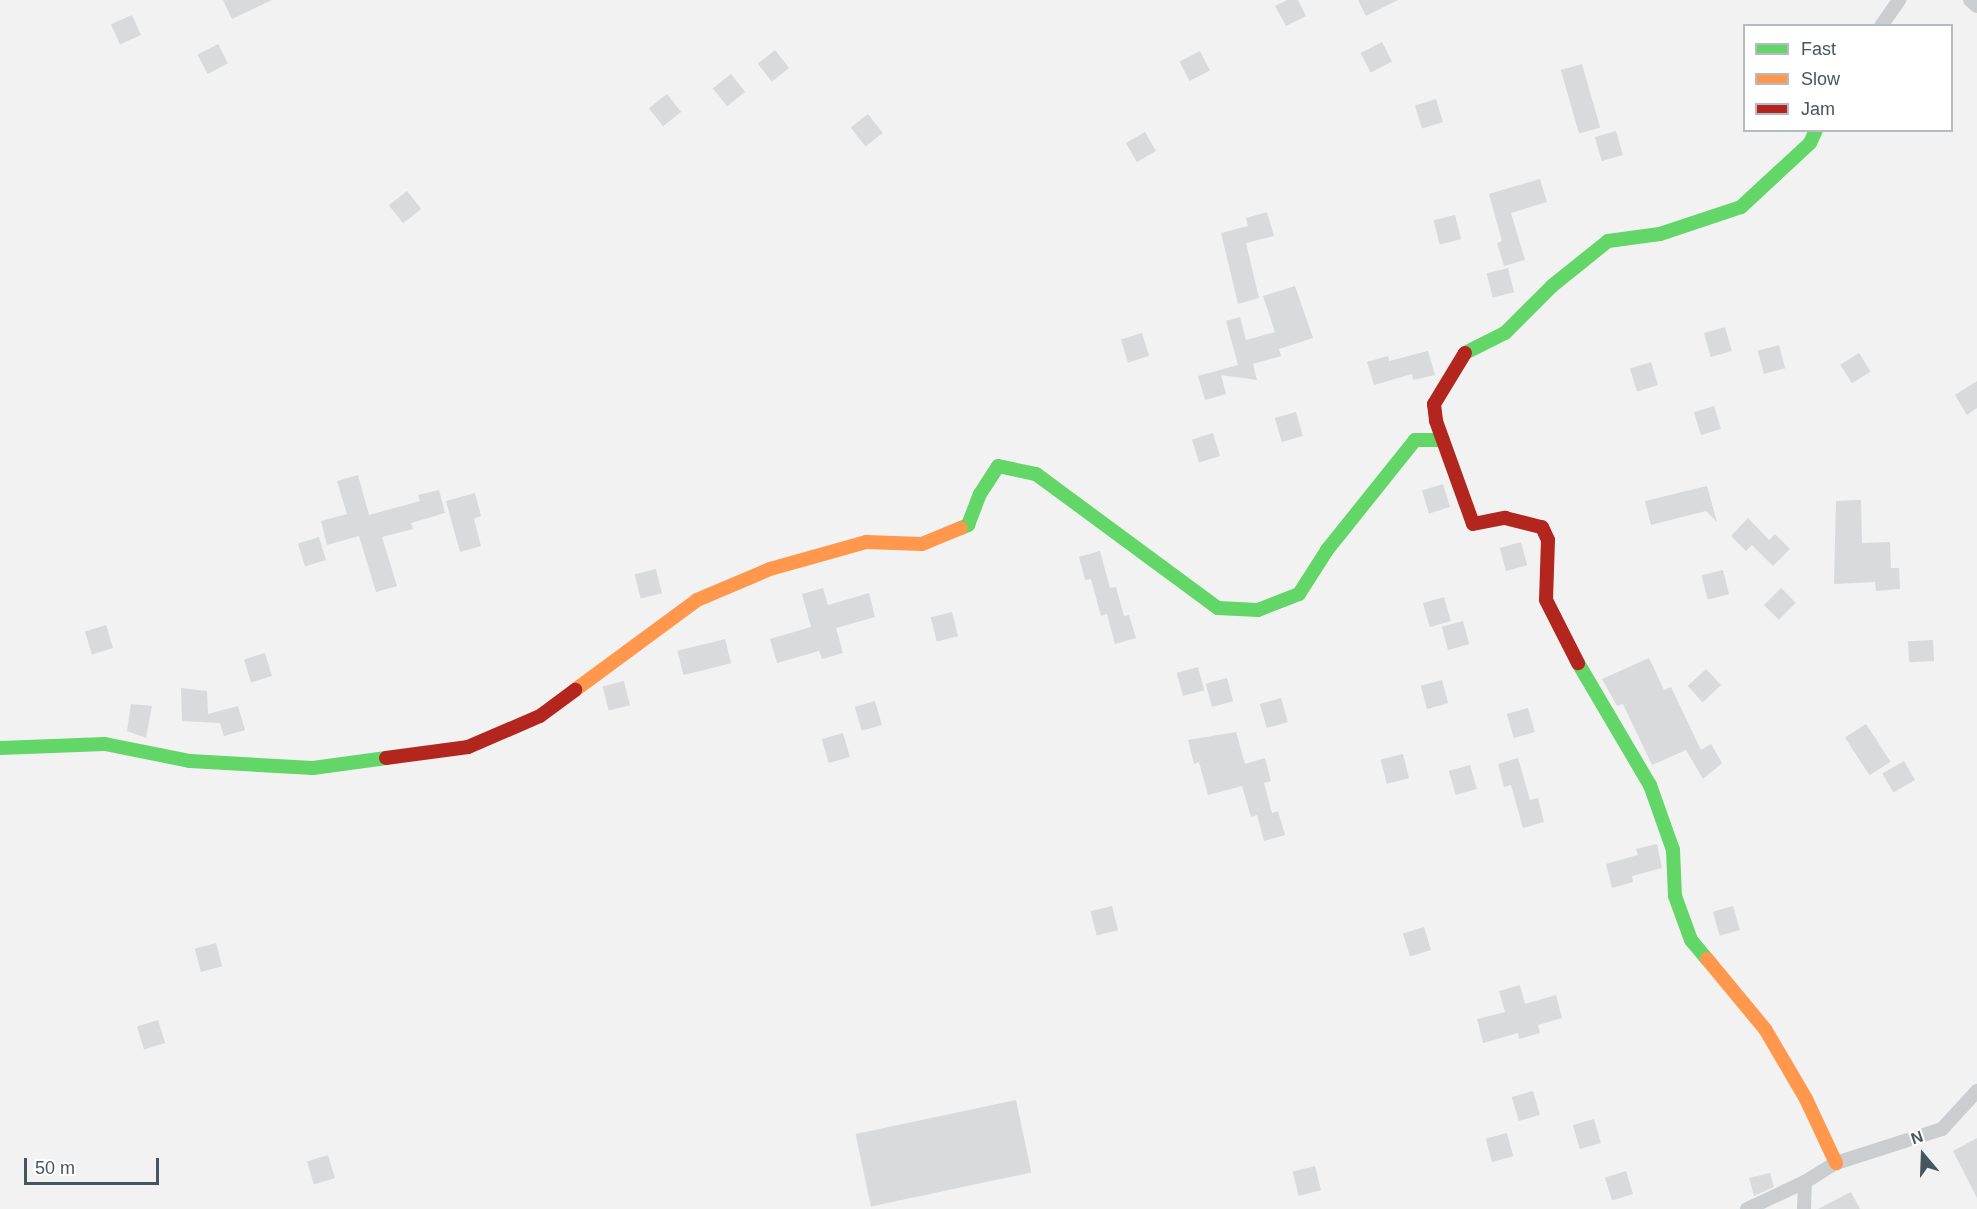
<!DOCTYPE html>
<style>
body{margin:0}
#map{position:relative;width:1977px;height:1209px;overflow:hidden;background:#f2f2f2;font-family:Helvetica,sans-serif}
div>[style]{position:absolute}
.building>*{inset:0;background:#d9dadc;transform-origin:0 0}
.street>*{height:14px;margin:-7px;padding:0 7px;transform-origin:7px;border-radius:7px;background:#cbced1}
.fast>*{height:14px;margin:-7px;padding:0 7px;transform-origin:7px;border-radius:7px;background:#63d668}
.slow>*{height:14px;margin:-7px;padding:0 7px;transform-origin:7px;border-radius:7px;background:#ff974d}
.jam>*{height:14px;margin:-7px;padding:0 7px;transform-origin:7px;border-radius:7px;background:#b3261e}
span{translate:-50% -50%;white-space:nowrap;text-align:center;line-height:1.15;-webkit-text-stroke:5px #fff;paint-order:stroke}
.legend{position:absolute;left:1743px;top:24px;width:210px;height:108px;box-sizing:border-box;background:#fff;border:2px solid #b5bbc0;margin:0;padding:8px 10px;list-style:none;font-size:18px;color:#465661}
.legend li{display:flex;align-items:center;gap:12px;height:30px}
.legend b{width:30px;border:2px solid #b5bbc0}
.north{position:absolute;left:1893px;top:1125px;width:60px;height:60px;-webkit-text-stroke:4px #fff;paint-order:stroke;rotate:341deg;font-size:16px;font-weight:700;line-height:24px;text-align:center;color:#465661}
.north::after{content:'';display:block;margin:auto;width:21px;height:27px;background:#465661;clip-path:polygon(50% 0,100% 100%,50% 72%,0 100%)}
.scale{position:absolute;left:24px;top:1158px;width:135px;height:27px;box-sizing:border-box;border:3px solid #465661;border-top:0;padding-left:8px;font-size:18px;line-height:21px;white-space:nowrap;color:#465661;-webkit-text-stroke:4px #fff;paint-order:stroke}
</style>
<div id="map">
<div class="building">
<div style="clip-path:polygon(223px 0,272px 0,232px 19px)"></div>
<div style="clip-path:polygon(1287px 0,1298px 0,1306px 16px,1286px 26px,1275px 6px)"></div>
<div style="clip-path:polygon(1358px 0,1398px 0,1366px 16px)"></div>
<div style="left:132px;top:15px;width:22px;height:23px;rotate:66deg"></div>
<div style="left:1382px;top:42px;width:22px;height:24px;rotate:63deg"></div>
<div style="left:218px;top:44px;width:22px;height:23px;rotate:63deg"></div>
<div style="left:775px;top:50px;width:23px;height:22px;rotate:52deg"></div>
<div style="left:1200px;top:51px;width:22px;height:23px;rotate:63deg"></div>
<div style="left:1582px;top:64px;width:66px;height:22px;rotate:74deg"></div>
<div style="left:731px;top:74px;width:23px;height:23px;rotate:52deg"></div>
<div style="left:667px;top:94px;width:23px;height:23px;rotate:52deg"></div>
<div style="left:1436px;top:99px;width:24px;height:22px;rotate:73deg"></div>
<div style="left:868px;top:114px;width:24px;height:22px;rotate:52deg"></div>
<div style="left:1616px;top:131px;width:25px;height:22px;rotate:74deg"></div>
<div style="left:1145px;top:132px;width:22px;height:22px;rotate:60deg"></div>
<div style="clip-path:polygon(1540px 179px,1547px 202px,1511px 213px,1525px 260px,1504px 266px,1497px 243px,1502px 241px,1489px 194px)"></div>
<div style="left:407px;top:191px;width:23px;height:23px;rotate:52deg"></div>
<div style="clip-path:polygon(1267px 212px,1274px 236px,1246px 243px,1259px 298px,1238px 304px,1221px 233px,1248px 226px,1246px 218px)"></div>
<div style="left:1455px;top:215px;width:25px;height:22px;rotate:76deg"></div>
<div style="left:1508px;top:268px;width:25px;height:22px;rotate:76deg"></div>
<div style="clip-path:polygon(1295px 286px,1313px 338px,1279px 349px,1281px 356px,1253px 364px,1257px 380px,1221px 375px,1226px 394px,1205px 400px,1198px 376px,1238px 365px,1226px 321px,1240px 317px,1246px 340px,1275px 332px,1263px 296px)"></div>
<div style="left:1725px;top:327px;width:25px;height:22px;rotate:74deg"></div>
<div style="left:1142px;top:333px;width:24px;height:22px;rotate:73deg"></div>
<div style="left:1779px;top:345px;width:24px;height:22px;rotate:75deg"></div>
<div style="clip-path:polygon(1428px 351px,1435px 375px,1413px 380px,1412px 374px,1374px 385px,1367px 362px,1388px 356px,1389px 361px)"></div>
<div style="left:1859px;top:353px;width:22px;height:22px;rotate:58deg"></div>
<div style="left:1651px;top:362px;width:24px;height:22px;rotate:73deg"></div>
<div style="clip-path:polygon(1977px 381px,1977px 408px,1967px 415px,1955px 395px)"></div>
<div style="left:1714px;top:406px;width:24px;height:21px;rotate:73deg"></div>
<div style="left:1296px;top:412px;width:25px;height:22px;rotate:74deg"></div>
<div style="left:1213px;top:433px;width:24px;height:22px;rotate:73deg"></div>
<div style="clip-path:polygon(358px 475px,369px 515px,420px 501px,418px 495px,439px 490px,445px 513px,411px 523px,413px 529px,382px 537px,397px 586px,376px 592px,359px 536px,327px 545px,321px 521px,347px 514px,337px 481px)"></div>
<div style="left:1443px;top:484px;width:24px;height:22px;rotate:73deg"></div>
<div style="clip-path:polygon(1707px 486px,1717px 522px,1706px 511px,1651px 525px,1645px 501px)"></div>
<div style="clip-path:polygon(475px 493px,481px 516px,474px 519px,481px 546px,460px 552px,446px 501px)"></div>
<div style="clip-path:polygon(1861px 500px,1862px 543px,1890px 542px,1891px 568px,1899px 568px,1900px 589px,1876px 591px,1875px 582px,1834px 584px,1836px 501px)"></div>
<div style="clip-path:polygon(1748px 518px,1769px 540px,1775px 534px,1790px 549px,1773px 566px,1752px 545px,1746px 551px,1731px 536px)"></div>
<div style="left:319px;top:537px;width:24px;height:22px;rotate:73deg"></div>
<div style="left:1521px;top:542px;width:24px;height:22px;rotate:75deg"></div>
<div style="clip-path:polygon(1100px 551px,1110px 588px,1116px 587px,1124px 616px,1129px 615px,1136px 638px,1115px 644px,1107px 614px,1101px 616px,1091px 579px,1085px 580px,1079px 557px)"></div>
<div style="left:656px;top:569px;width:25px;height:22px;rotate:76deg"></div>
<div style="left:1723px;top:570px;width:25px;height:22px;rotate:76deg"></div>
<div style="clip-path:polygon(823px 588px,828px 605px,869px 593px,875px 617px,836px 628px,843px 653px,822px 659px,819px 651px,777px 663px,770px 639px,811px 627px,802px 594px)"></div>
<div style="left:1781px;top:588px;width:21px;height:24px;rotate:45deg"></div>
<div style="left:1444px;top:597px;width:25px;height:22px;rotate:74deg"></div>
<div style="left:952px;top:612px;width:25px;height:22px;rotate:76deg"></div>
<div style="left:1463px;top:621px;width:24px;height:22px;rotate:75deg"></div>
<div style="left:106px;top:625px;width:24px;height:22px;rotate:73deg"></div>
<div style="left:725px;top:639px;width:25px;height:49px;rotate:76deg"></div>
<div style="left:1933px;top:640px;width:21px;height:25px;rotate:87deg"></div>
<div style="left:265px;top:653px;width:24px;height:22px;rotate:73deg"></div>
<div style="clip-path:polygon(1649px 658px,1664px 690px,1671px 687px,1701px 750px,1711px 744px,1722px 763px,1703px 779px,1686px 750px,1652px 765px,1623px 704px,1617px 706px,1602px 679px)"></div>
<div style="left:1198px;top:667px;width:24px;height:22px;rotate:75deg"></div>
<div style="left:1706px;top:669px;width:22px;height:25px;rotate:47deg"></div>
<div style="left:1227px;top:678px;width:24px;height:22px;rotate:75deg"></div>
<div style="left:1442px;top:680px;width:24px;height:22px;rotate:75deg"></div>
<div style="left:624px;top:681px;width:25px;height:22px;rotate:76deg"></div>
<div style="clip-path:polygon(181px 688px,207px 691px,208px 714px,238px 706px,245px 730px,224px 736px,220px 723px,182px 721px)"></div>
<div style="left:1281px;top:698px;width:25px;height:22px;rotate:74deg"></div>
<div style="left:875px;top:701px;width:25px;height:21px;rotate:74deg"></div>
<div style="clip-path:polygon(131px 704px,152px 706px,146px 738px,127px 731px)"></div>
<div style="left:1528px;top:708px;width:25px;height:22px;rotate:74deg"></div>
<div style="left:1866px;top:724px;width:45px;height:25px;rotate:57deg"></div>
<div style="clip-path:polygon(1236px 732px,1245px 764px,1265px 758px,1271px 781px,1264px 783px,1272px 813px,1278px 811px,1285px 835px,1264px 841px,1257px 815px,1251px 817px,1242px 786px,1208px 795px,1199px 762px,1194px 764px,1188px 740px)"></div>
<div style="left:843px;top:733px;width:25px;height:22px;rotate:74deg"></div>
<div style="left:1403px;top:754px;width:25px;height:23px;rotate:76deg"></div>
<div style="clip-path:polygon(1518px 758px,1530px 800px,1538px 798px,1544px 822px,1523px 828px,1511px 785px,1504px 787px,1498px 764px)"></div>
<div style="left:1904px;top:761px;width:22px;height:25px;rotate:60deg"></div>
<div style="left:1470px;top:765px;width:25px;height:22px;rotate:74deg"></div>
<div style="clip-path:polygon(1657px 844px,1662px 868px,1632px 876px,1633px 882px,1612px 888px,1606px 864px,1638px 855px,1636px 849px)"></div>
<div style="left:1112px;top:906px;width:25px;height:22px;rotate:76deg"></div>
<div style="left:1733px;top:906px;width:25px;height:21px;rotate:74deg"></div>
<div style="left:1424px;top:927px;width:24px;height:22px;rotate:73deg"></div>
<div style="left:216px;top:943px;width:24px;height:22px;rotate:75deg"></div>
<div style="clip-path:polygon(1520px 985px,1525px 1004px,1556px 995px,1562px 1018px,1538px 1025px,1540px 1033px,1519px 1039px,1518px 1033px,1483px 1043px,1477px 1019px,1505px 1012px,1499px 991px)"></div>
<div style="left:158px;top:1020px;width:24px;height:22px;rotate:73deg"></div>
<div style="left:1533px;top:1091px;width:25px;height:22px;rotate:74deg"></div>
<div style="left:1016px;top:1100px;width:74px;height:164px;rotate:78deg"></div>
<div style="left:1594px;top:1119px;width:25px;height:22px;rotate:74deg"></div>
<div style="left:1507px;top:1133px;width:24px;height:22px;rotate:75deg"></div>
<div style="clip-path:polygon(1977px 1138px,1977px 1198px,1953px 1151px)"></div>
<div style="left:328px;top:1155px;width:24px;height:22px;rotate:73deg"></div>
<div style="left:1315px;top:1166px;width:25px;height:23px;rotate:76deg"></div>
<div style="left:1626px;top:1171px;width:24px;height:22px;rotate:73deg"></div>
<div style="clip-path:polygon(1770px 1173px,1774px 1187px,1754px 1196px,1749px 1178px)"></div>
<div style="clip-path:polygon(1851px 1192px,1860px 1209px,1818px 1209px)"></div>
</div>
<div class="street">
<div style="left:1970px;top:0;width:9px;rotate:41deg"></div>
<div style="left:1881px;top:26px;width:32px;rotate:-55deg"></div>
<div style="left:1747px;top:1209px;width:64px;rotate:-25deg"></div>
<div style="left:1804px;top:1209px;width:27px;rotate:-88deg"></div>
<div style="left:1805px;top:1182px;width:36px;rotate:-32deg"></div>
<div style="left:1836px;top:1163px;width:111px;rotate:-17.8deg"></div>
<div style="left:1942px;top:1129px;width:52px;rotate:-47.4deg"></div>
</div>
<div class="fast">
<div style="left:1465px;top:353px;width:45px;rotate:-26.6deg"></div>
<div style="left:1505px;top:333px;width:66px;rotate:-45deg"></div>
<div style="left:1552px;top:286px;width:72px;rotate:-38.8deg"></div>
<div style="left:1608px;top:241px;width:52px;rotate:-7.7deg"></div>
<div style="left:1660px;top:234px;width:85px;rotate:-18.4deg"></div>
<div style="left:1741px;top:207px;width:94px;rotate:-42.8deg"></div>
<div style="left:1810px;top:143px;width:14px;rotate:-65deg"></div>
<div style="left:961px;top:528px;width:8px;rotate:-23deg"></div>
<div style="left:968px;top:525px;width:33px;rotate:-69deg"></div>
<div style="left:980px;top:494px;width:33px;rotate:-57deg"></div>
<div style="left:998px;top:466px;width:39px;rotate:12deg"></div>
<div style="left:1036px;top:474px;width:226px;rotate:36.4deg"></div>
<div style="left:1218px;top:608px;width:40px;rotate:2.9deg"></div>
<div style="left:1258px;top:610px;width:44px;rotate:-21.3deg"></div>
<div style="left:1299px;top:594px;width:52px;rotate:-57.5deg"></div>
<div style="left:1327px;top:550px;width:141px;rotate:-51.3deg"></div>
<div style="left:1415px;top:440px;width:28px"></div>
<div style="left:1578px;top:663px;width:142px;rotate:59.5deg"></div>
<div style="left:1650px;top:785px;width:69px;rotate:70.5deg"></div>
<div style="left:1673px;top:850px;width:46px;rotate:87.5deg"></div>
<div style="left:1675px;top:896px;width:47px;rotate:70deg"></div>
<div style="left:1691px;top:940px;width:25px;rotate:50deg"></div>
<div style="left:0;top:748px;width:105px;rotate:-2.2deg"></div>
<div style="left:105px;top:744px;width:87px;rotate:11.3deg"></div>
<div style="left:190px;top:761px;width:123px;rotate:3.3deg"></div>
<div style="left:313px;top:768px;width:74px;rotate:-7.8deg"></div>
</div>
<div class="slow">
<div style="left:575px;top:690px;width:152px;rotate:-36.4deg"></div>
<div style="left:697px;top:600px;width:79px;rotate:-23deg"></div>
<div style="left:770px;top:569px;width:100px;rotate:-15.7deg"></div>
<div style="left:866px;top:542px;width:56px;rotate:2deg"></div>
<div style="left:922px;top:544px;width:42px;rotate:-22.3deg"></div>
<div style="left:1707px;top:959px;width:91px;rotate:50.4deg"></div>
<div style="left:1765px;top:1029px;width:81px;rotate:59.6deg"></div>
<div style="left:1806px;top:1099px;width:71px;rotate:64.9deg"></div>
</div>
<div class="jam">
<div style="left:1465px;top:353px;width:60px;rotate:121.3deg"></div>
<div style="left:1434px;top:404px;width:17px;rotate:83deg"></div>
<div style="left:1436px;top:421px;width:109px;rotate:70.2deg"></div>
<div style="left:1473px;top:524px;width:33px;rotate:-11deg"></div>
<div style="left:1505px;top:518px;width:38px;rotate:14deg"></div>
<div style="left:1542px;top:527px;width:14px;rotate:65deg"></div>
<div style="left:1548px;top:540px;width:60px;rotate:91.9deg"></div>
<div style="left:1546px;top:600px;width:71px;rotate:63.1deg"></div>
<div style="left:386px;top:758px;width:83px;rotate:-7.6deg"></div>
<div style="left:468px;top:747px;width:78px;rotate:-23.3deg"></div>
<div style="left:540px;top:716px;width:44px;rotate:-36.6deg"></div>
</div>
<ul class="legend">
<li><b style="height:8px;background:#63d668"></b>Fast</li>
<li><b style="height:8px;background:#ff974d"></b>Slow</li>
<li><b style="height:8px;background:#b3261e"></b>Jam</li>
</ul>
<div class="north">N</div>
<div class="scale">50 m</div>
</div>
